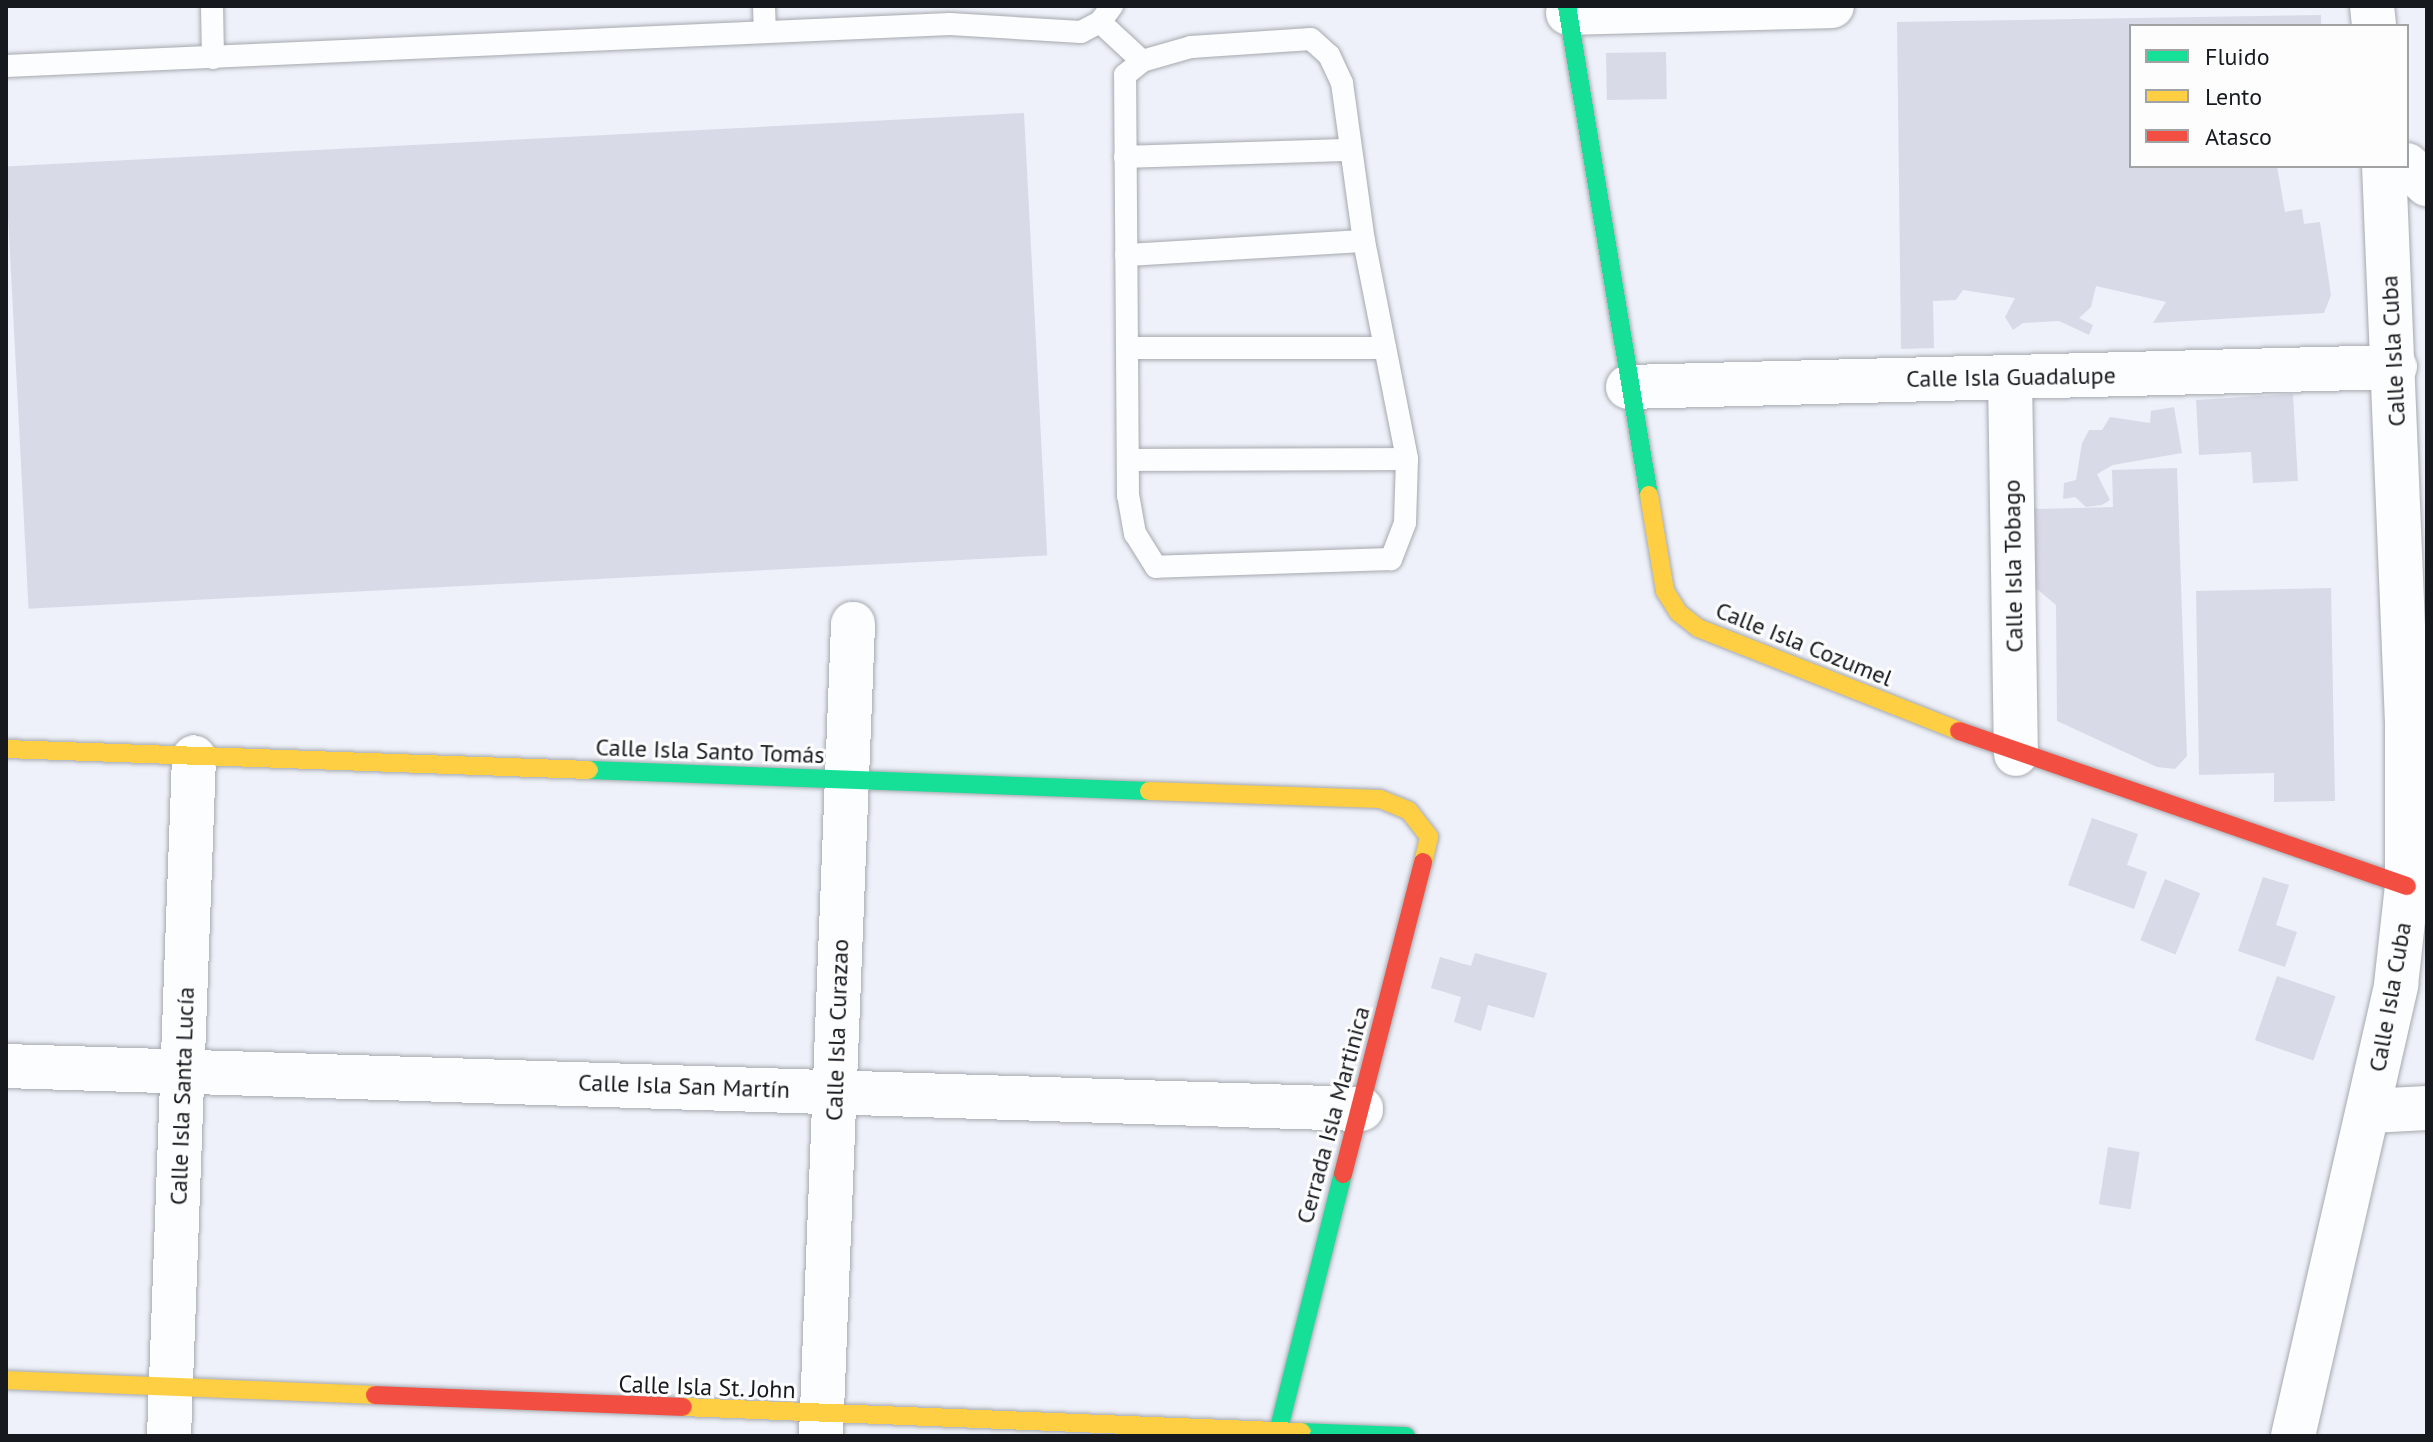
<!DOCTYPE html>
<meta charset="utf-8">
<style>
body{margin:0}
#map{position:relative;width:2433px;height:1442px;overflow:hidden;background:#eef1f9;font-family:"PT Sans",sans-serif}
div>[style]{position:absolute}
.building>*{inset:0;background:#d9dae8;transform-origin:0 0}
.roads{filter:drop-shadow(0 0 2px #a6a9af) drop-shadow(0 0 2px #a6a9af)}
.lane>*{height:22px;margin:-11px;padding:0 11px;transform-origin:11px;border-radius:11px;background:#fcfdfe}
.street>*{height:44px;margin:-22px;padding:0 22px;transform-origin:22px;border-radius:22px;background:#fcfdfe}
.fast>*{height:18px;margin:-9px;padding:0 9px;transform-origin:9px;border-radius:9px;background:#16e098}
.slow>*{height:18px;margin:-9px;padding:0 9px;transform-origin:9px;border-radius:9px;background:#ffcf43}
.jam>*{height:18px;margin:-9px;padding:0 9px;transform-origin:9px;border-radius:9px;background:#f24e42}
span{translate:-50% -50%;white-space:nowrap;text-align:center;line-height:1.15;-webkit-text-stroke:6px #fdfdfd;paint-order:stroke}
.street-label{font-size:24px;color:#16191e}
.frame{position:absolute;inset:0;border:8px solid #16191e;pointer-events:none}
.legend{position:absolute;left:2129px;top:24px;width:280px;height:144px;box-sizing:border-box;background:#fdfdfd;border:2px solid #a1a2a4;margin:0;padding:10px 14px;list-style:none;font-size:24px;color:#16191e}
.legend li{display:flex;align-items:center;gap:16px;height:40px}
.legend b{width:40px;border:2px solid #a1a2a4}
</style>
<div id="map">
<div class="building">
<div style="clip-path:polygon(2321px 15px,2321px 26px,2131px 26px,2131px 166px,2277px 166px,2285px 212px,2302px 209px,2304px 224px,2320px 222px,2331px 295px,2324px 313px,2153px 323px,2166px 302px,2096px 286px,2091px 307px,2079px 318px,2093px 325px,2089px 335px,2059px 321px,2023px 323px,2013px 330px,2005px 317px,2015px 298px,1963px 290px,1956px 300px,1933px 301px,1934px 348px,1901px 349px,1897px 22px)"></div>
<div style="left:1666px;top:52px;width:47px;height:60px;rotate:89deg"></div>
<div style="left:1024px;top:113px;width:443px;height:1020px;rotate:87deg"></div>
<div style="clip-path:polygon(2293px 394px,2298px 481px,2253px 483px,2251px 452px,2199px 455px,2196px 400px)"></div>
<div style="clip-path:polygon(2174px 407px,2182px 453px,2113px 465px,2097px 474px,2110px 500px,2102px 505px,2086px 507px,2075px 497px,2063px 499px,2064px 483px,2076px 480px,2082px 443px,2089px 430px,2102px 430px,2110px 417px,2150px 423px,2151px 411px)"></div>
<div style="clip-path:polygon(2177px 468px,2187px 756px,2175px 769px,2157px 767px,2057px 721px,2056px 605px,2026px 580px,2028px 505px,2038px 509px,2113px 507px,2112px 470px)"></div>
<div style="clip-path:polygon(2331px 588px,2335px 801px,2274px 802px,2274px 773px,2199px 775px,2196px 591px)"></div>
<div style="clip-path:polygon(2092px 818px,2138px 834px,2127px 865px,2147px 872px,2134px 909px,2068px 885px)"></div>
<div style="clip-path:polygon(2263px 877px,2289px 885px,2276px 925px,2297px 932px,2285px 967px,2238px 951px)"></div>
<div style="left:2165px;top:879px;width:38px;height:66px;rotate:22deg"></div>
<div style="clip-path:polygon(1475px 953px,1547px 973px,1534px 1018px,1488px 1005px,1481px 1031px,1454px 1022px,1461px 997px,1431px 988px,1440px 957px,1471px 966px)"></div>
<div style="left:2277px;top:976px;width:62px;height:68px;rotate:19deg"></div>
<div style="left:2108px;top:1147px;width:32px;height:58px;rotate:9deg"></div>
</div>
<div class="roads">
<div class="lane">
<div style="left:212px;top:6px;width:52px;rotate:88.9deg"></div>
<div style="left:764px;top:6px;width:25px;rotate:88deg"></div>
<div style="left:1100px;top:22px;width:57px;rotate:42.9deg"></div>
<div style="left:1311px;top:39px;width:24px;rotate:42deg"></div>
<div style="left:1329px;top:55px;width:31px;rotate:65deg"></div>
<div style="left:1342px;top:83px;width:160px;rotate:82.1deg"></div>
<div style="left:1364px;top:241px;width:222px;rotate:78.8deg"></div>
<div style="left:1407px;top:459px;width:64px;rotate:91.8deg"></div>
<div style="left:1405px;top:523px;width:39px;rotate:111deg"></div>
<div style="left:1391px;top:559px;width:235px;rotate:178.1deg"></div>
<div style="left:1156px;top:567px;width:39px;rotate:-122deg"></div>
<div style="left:1135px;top:534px;width:39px;rotate:-100deg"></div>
<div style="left:1128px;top:496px;width:421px;rotate:-90.4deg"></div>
<div style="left:1125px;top:75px;width:22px;rotate:-39deg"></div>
<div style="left:1142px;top:61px;width:51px;rotate:-15.9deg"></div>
<div style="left:1191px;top:47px;width:120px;rotate:-3.8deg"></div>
<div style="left:6px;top:66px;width:945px;rotate:-2.55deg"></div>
<div style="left:950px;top:24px;width:131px;rotate:3.5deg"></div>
<div style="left:1081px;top:32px;width:21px;rotate:-28deg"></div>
<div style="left:1100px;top:22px;width:20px;rotate:-53deg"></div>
<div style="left:1125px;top:157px;width:224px;rotate:-1.8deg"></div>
<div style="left:1126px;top:255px;width:238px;rotate:-3.4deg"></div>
<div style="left:1127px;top:348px;width:258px"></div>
<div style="left:1128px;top:460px;width:279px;rotate:-0.2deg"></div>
</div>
<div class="street">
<div style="left:2372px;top:6px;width:20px;rotate:84deg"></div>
<div style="left:1568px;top:13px;width:264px;rotate:-1.5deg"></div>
<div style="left:2407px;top:165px;width:28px;rotate:44deg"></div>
<div style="left:2010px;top:377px;width:377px;rotate:89.1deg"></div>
<div style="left:1628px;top:387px;width:767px;rotate:-1.49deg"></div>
<div style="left:6px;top:1066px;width:1356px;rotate:1.82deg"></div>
<div style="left:2370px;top:1111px;width:57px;rotate:-3deg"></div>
<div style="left:169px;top:1436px;width:679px;rotate:-87.89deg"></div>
<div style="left:821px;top:1436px;width:813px;rotate:-87.74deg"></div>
<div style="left:2293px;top:1436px;width:463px;rotate:-77.1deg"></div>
<div style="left:2396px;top:985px;width:100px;rotate:-83.7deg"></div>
<div style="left:2407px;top:886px;width:163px;rotate:-90deg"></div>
<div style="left:2407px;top:723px;width:557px;rotate:-92.36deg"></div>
</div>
<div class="fast">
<div style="left:1567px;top:6px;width:496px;rotate:80.5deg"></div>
<div style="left:589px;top:770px;width:560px;rotate:2.15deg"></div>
<div style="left:1301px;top:1432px;width:105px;rotate:2.2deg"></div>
<div style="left:1277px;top:1436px;width:270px;rotate:-75.9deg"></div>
</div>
<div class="slow">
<div style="left:1649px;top:495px;width:97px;rotate:80.5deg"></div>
<div style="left:1665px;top:591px;width:26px;rotate:58deg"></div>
<div style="left:1679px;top:613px;width:24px;rotate:38deg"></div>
<div style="left:1698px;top:628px;width:281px;rotate:21.5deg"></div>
<div style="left:6px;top:749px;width:583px;rotate:2.06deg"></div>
<div style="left:1149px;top:791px;width:231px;rotate:2deg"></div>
<div style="left:1380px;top:799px;width:31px;rotate:22deg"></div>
<div style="left:1409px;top:811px;width:33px;rotate:52deg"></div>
<div style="left:1429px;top:837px;width:26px;rotate:103deg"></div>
<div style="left:6px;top:1380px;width:369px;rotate:2.3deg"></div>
<div style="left:683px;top:1407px;width:619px;rotate:2.32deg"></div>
</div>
<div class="jam">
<div style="left:1959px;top:731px;width:474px;rotate:19.1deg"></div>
<div style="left:1343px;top:1174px;width:322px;rotate:-75.6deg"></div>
<div style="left:375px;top:1395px;width:308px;rotate:2.2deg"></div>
</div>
</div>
<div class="street-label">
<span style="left:2393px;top:351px;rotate:-93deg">Calle Isla Cuba</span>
<span style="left:2011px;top:377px;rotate:-1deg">Calle Isla Guadalupe</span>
<span style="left:2013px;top:566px;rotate:-91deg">Calle Isla Tobago</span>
<span style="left:1804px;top:644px;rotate:22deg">Calle Isla Cozumel</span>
<span style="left:710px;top:751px;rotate:2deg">Calle Isla Santo Tomás</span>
<span style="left:2390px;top:997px;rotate:-80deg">Calle Isla Cuba</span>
<span style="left:837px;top:1030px;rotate:-88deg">Calle Isla Curazao</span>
<span style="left:684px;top:1086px;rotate:2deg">Calle Isla San Martín</span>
<span style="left:182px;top:1096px;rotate:-88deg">Calle Isla Santa Lucía</span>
<span style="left:1333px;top:1115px;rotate:-75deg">Cerrada Isla Martinica</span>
<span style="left:707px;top:1387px;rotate:2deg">Calle Isla St. John</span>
</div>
<div class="frame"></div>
<ul class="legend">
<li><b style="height:10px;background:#16e098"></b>Fluido</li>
<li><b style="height:10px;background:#ffcf43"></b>Lento</li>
<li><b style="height:10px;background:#f24e42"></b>Atasco</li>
</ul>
</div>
